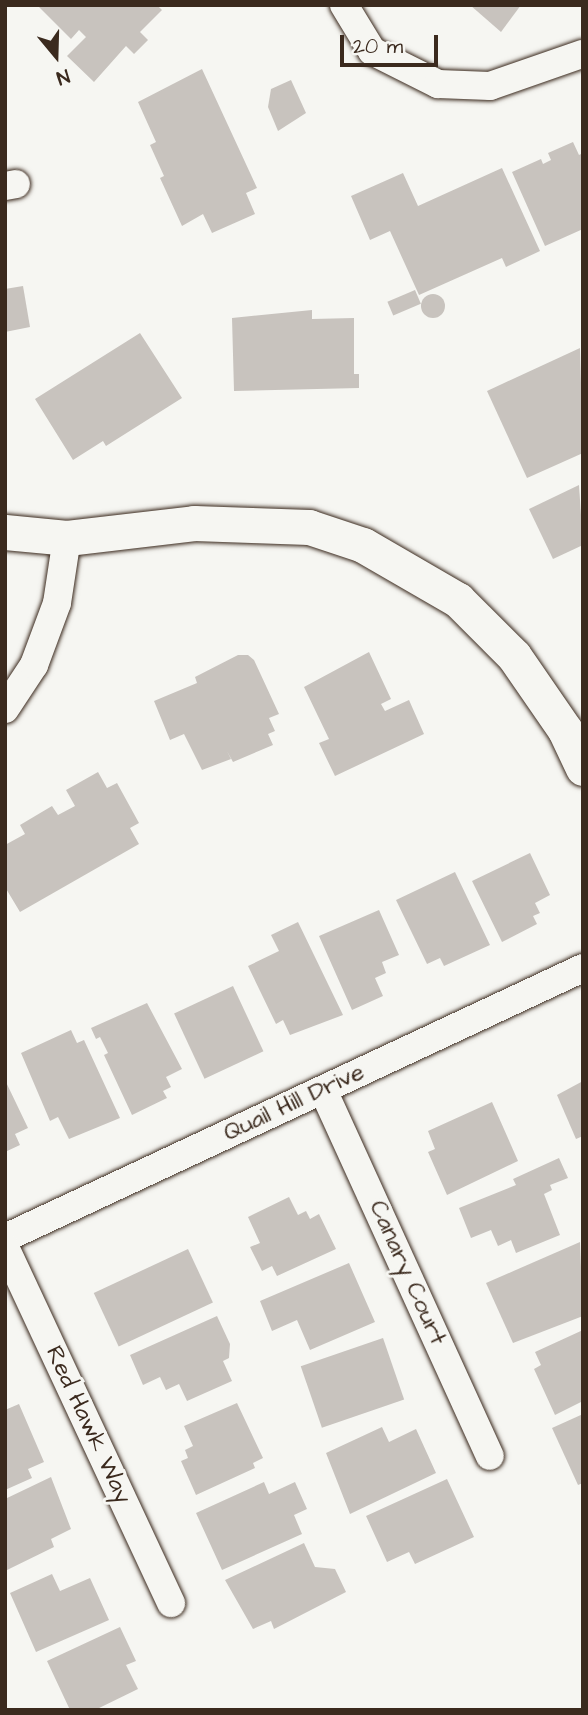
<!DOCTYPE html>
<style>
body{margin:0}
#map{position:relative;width:588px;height:1715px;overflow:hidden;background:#f6f6f2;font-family:"Architects Daughter",sans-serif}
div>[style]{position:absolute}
.building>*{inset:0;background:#c8c3be;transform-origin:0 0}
.round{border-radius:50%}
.roads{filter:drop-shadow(0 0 2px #3b2a1e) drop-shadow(0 0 2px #3b2a1e)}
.minor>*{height:28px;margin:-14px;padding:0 14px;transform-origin:14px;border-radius:14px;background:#f6f6f2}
.tertiary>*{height:35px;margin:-17.5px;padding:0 17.5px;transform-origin:17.5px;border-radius:17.5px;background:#f6f6f2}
span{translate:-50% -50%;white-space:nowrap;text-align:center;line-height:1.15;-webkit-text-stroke:6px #f6f6f2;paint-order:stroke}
.street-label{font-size:24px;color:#3b2a1e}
.frame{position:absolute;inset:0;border:7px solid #3b2a1e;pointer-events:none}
.north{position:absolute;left:21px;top:21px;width:70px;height:70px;-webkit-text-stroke:5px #f6f6f2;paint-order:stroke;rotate:161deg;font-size:19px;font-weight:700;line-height:28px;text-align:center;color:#3b2a1e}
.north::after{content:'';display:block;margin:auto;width:24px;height:32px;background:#3b2a1e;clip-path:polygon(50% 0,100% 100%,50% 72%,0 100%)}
.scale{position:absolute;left:340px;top:35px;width:98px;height:32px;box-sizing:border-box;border:4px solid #3b2a1e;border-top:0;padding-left:9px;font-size:21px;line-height:24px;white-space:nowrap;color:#3b2a1e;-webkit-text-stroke:5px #f6f6f2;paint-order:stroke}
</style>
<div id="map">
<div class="building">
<div style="clip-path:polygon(37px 5px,157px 5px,162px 10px,140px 32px,148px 40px,134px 54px,126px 46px,94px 82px,67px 56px,86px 37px,79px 30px,71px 39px)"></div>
<div style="clip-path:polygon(470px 5px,521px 5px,501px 32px)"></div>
<div style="clip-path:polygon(202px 69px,257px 188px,246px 193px,255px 214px,212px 233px,203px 214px,182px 226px,160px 178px,164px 176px,150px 145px,156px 142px,138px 102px)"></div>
<div style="clip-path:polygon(291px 80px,306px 113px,278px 131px,268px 107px,271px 89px)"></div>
<div style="clip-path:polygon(573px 142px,579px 155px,583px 153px,583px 229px,545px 246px,512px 172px,541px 159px,543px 164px,551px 160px,548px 153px)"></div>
<div style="clip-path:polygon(502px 168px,540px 251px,506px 267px,502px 258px,419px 295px,390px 231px,370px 240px,351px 196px,403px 173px,418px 206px)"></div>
<div style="clip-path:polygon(23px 286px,30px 327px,5px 332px,5px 289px)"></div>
<div style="left:415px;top:290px;width:15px;height:30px;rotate:67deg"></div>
<div class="round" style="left:421px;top:294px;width:24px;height:24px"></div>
<div style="clip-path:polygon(312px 310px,312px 319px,354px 318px,354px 374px,359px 374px,359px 388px,234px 391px,232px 318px)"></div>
<div style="clip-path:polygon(140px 333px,182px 398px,106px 446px,103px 441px,73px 460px,35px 399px)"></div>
<div style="clip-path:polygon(580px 348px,583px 453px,527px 478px,487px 391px)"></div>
<div style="clip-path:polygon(579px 485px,583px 545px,553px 559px,529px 509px)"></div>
<div style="clip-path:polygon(369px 652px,391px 699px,381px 704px,385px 711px,409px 700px,424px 734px,335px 776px,319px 743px,329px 739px,304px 687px)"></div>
<div style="clip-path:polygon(238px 655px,248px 655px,254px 660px,279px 714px,269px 718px,275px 731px,268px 734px,273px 745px,233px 762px,227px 751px,231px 759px,202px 770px,184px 734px,170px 740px,154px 701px,197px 683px,195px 677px)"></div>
<div style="clip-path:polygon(98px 772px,107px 788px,117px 783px,139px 823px,130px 828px,139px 844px,20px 912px,5px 887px,5px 845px,25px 834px,20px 825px,52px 806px,58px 815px,75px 806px,66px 790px)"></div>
<div style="clip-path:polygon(530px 853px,550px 895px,535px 903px,540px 913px,533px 916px,537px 924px,502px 942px,472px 881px)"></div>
<div style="clip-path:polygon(455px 872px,490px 945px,444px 966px,440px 958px,427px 964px,396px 900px)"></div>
<div style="clip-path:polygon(379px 910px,399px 955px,382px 962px,386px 973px,375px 978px,383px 996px,352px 1010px,319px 936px)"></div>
<div style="clip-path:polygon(298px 922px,343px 1015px,290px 1035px,283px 1020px,276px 1024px,248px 966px,279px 951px,271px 935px)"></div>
<div style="left:233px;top:986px;width:72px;height:65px;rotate:65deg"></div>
<div style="clip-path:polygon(147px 1003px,182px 1069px,166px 1077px,171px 1087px,163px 1091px,167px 1098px,132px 1115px,104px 1055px,108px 1053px,100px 1037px,96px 1039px,91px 1028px)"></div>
<div style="clip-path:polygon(71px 1030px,77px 1043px,84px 1040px,120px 1118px,69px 1139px,58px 1117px,50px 1121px,21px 1053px)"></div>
<div style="clip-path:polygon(5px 1080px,28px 1128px,15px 1134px,20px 1145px,5px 1152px)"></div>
<div style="clip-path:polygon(583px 1081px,583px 1136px,576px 1139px,557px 1095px)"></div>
<div style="clip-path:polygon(492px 1102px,518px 1161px,447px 1195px,428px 1152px,435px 1149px,428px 1131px)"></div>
<div style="clip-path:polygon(559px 1158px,568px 1178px,550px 1185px,552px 1190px,544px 1194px,560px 1235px,516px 1253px,511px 1240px,498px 1246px,491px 1230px,471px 1238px,459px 1208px,516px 1185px,513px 1179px)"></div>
<div style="clip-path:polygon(289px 1197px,298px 1215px,306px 1211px,310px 1219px,319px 1214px,336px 1249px,277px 1276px,272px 1266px,262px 1271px,250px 1247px,260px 1243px,248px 1217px)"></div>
<div style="clip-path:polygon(580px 1242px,583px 1316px,513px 1343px,486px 1283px)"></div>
<div style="left:188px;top:1249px;width:59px;height:104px;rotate:65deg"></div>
<div style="clip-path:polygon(349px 1263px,375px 1322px,310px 1350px,297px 1320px,272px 1331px,260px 1301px)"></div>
<div style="clip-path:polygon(217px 1316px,230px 1344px,229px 1358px,223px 1361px,232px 1381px,187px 1401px,179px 1384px,166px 1390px,160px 1377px,143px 1385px,130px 1355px)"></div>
<div style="clip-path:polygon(583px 1330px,583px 1401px,555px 1415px,534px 1369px,541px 1365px,535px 1352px)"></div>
<div style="left:383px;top:1338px;width:65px;height:87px;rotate:71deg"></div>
<div style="clip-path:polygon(237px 1403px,263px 1458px,253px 1463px,255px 1468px,196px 1495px,181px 1461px,188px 1458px,185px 1450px,193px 1446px,184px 1426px)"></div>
<div style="clip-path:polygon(19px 1404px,44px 1462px,28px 1469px,32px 1478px,5px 1490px,5px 1410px)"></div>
<div style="clip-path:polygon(583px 1414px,583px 1483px,578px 1485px,552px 1428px)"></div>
<div style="clip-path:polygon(382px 1427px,389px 1442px,416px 1429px,436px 1473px,350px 1514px,326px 1453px)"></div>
<div style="clip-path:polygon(51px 1477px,71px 1529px,51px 1539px,54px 1547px,5px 1571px,5px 1499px)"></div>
<div style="clip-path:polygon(447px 1479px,474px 1537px,415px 1564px,409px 1552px,387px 1562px,366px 1516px)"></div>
<div style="clip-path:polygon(264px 1482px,269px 1494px,295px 1482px,307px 1509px,294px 1515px,302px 1534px,222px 1570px,196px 1513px)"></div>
<div style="clip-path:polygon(304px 1543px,315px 1567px,335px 1569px,346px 1592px,274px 1629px,271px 1621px,253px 1629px,225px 1580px)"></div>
<div style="clip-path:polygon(52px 1574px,60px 1591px,90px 1578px,109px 1620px,36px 1652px,10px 1593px)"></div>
<div style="clip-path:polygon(120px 1627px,136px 1661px,126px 1665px,138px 1689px,95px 1710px,70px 1710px,47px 1661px)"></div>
</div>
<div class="roads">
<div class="minor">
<div style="left:344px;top:5px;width:54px;rotate:58.7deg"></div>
<div style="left:372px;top:51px;width:74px;rotate:26.6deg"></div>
<div style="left:438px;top:84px;width:52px;rotate:2.2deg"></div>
<div style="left:490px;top:86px;width:97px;rotate:-19.2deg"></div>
<div style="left:5px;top:186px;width:11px;rotate:-10deg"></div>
<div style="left:5px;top:709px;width:53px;rotate:-56.6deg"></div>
<div style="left:34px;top:665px;width:66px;rotate:-69.6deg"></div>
<div style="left:57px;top:603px;width:66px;rotate:-81.3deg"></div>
<div style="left:323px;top:1090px;width:402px;rotate:65.5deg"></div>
<div style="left:5px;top:1238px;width:638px;rotate:-25.04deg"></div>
<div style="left:5px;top:1247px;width:393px;rotate:65deg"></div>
</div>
<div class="tertiary">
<div style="left:5px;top:532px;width:62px;rotate:5.5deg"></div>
<div style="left:67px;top:538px;width:128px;rotate:-6.7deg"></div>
<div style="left:194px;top:523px;width:115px;rotate:2deg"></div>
<div style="left:309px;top:527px;width:57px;rotate:18.4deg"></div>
<div style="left:363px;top:545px;width:110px;rotate:30.1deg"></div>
<div style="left:458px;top:600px;width:79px;rotate:45deg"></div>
<div style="left:514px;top:656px;width:90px;rotate:55.4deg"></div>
<div style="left:565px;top:730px;width:42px;rotate:64.7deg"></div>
</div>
</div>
<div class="street-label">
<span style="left:294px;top:1103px;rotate:-25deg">Quail Hill Drive</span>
<span style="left:407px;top:1273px;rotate:66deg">Canary Court</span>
<span style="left:88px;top:1425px;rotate:65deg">Red Hawk Way</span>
</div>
<div class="frame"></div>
<div class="north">N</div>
<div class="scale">20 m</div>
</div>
